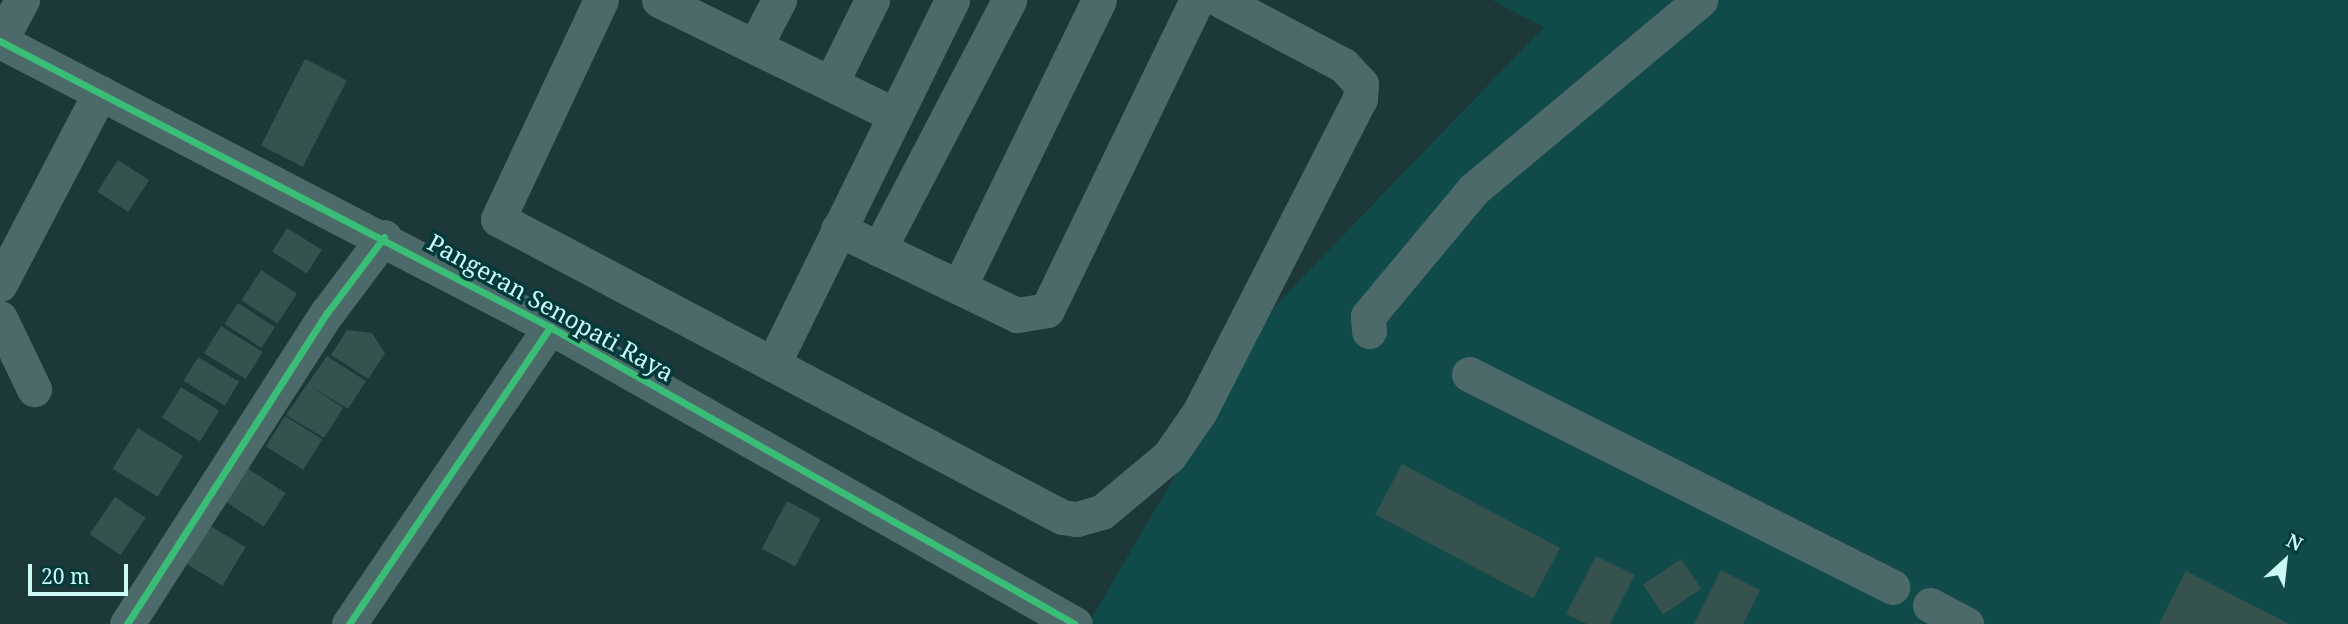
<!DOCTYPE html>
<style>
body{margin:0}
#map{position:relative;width:2348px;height:624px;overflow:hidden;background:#1c3838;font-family:"Noto Serif",serif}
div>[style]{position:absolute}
.built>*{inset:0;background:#114b49}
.building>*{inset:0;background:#36524e;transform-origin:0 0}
.minor>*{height:35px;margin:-17.5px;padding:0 17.5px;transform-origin:17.5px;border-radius:17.5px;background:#4c6a6a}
.cycleway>*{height:7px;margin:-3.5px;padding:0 3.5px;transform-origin:3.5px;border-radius:3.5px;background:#3abd76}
span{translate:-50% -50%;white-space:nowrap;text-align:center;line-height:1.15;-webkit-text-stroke:7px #003a39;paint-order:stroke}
.street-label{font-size:24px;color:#cdf9f7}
.north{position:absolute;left:2250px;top:526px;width:70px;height:70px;-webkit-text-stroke:5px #003a39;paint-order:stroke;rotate:27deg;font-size:19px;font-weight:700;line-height:28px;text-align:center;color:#cdf9f7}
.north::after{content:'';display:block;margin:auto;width:24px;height:32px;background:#cdf9f7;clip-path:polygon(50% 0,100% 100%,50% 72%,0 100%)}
.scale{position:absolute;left:28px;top:564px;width:100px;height:32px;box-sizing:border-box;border:4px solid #cdf9f7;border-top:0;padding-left:9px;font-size:21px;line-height:24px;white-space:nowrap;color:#cdf9f7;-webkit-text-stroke:5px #003a39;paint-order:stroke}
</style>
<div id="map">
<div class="built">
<div style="clip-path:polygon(1492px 0,2348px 0,2348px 624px,1088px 624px,1275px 306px,1544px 27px)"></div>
</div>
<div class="building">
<div style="left:305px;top:59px;width:47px;height:97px;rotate:27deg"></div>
<div style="left:118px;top:160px;width:37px;height:38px;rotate:33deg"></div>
<div style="left:287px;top:228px;width:41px;height:28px;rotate:32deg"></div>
<div style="left:261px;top:270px;width:43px;height:36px;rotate:33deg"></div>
<div style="left:238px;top:303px;width:44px;height:25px;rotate:33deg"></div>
<div style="left:221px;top:326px;width:49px;height:32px;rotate:32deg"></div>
<div style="clip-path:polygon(347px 330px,372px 333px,385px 353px,368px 379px,331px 355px)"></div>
<div style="clip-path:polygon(327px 356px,366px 381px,348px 409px,312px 387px,343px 408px,324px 438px,286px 415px)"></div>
<div style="left:198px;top:357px;width:48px;height:28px;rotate:31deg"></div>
<div style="left:181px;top:387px;width:45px;height:36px;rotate:32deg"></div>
<div style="left:285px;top:416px;width:44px;height:36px;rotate:32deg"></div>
<div style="left:138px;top:428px;width:53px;height:48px;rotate:32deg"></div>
<div style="left:1402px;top:464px;width:179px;height:57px;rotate:28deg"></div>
<div style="left:247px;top:468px;width:46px;height:40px;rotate:33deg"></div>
<div style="left:115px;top:497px;width:37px;height:45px;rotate:34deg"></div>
<div style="left:787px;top:501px;width:38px;height:54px;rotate:28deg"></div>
<div style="left:207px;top:524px;width:45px;height:45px;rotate:31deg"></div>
<div style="clip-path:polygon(1596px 556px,1635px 575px,1610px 624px,1587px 624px,1566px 614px)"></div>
<div style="left:1681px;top:559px;width:36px;height:46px;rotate:56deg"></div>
<div style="clip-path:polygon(1721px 570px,1760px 590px,1743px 624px,1694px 624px)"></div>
<div style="clip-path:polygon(2186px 571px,2289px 624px,2159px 624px)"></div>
</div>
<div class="minor">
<div style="left:601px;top:0;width:242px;rotate:115.2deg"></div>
<div style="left:498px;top:219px;width:638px;rotate:27.85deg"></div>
<div style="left:1062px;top:517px;width:15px;rotate:8deg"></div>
<div style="left:1077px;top:519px;width:26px;rotate:-16deg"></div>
<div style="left:1102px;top:512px;width:87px;rotate:-39.9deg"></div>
<div style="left:1169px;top:456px;width:55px;rotate:-55.4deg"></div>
<div style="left:1200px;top:411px;width:351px;rotate:-62.9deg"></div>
<div style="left:1360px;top:99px;width:15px;rotate:-86deg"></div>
<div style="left:1361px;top:84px;width:26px;rotate:-133deg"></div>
<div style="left:1343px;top:65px;width:139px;rotate:-152.1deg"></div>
<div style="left:659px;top:0;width:260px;rotate:26deg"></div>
<div style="left:0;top:41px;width:620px;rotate:27.47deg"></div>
<div style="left:550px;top:327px;width:603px;rotate:29.5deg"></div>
<div style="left:0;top:41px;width:47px;rotate:-61.8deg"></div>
<div style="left:755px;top:46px;width:52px;rotate:-62.4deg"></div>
<div style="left:831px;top:83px;width:93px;rotate:-63.7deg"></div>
<div style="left:838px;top:229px;width:199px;rotate:25.7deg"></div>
<div style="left:1017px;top:315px;width:30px;rotate:-9deg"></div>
<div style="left:1047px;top:310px;width:344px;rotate:-64.2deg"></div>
<div style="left:879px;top:249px;width:281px;rotate:-62.4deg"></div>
<div style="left:0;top:284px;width:216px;rotate:-62.4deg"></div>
<div style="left:959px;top:287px;width:319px;rotate:-64deg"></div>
<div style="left:0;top:318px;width:79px;rotate:64.4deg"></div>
<div style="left:1369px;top:331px;width:15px;rotate:-94deg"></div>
<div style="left:1368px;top:316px;width:165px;rotate:-50.2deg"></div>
<div style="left:1474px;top:189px;width:295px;rotate:-39.9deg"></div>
<div style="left:773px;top:364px;width:406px;rotate:-63.8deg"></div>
<div style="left:1469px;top:374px;width:474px;rotate:26.7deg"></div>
<div style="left:1930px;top:605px;width:41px;rotate:27.8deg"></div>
<div style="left:127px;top:624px;width:370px;rotate:-57.3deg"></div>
<div style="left:327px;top:313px;width:95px;rotate:-53.1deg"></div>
<div style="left:349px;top:624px;width:359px;rotate:-55.9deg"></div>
</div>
<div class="cycleway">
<div style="left:0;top:41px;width:620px;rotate:27.47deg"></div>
<div style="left:550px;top:327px;width:603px;rotate:29.5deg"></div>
<div style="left:127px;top:624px;width:370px;rotate:-57.3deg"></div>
<div style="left:327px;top:313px;width:95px;rotate:-53.1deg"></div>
<div style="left:349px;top:624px;width:359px;rotate:-55.9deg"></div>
</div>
<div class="street-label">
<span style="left:551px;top:307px;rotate:29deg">Pangeran Senopati Raya</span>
</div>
<div class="north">N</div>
<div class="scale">20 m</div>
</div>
